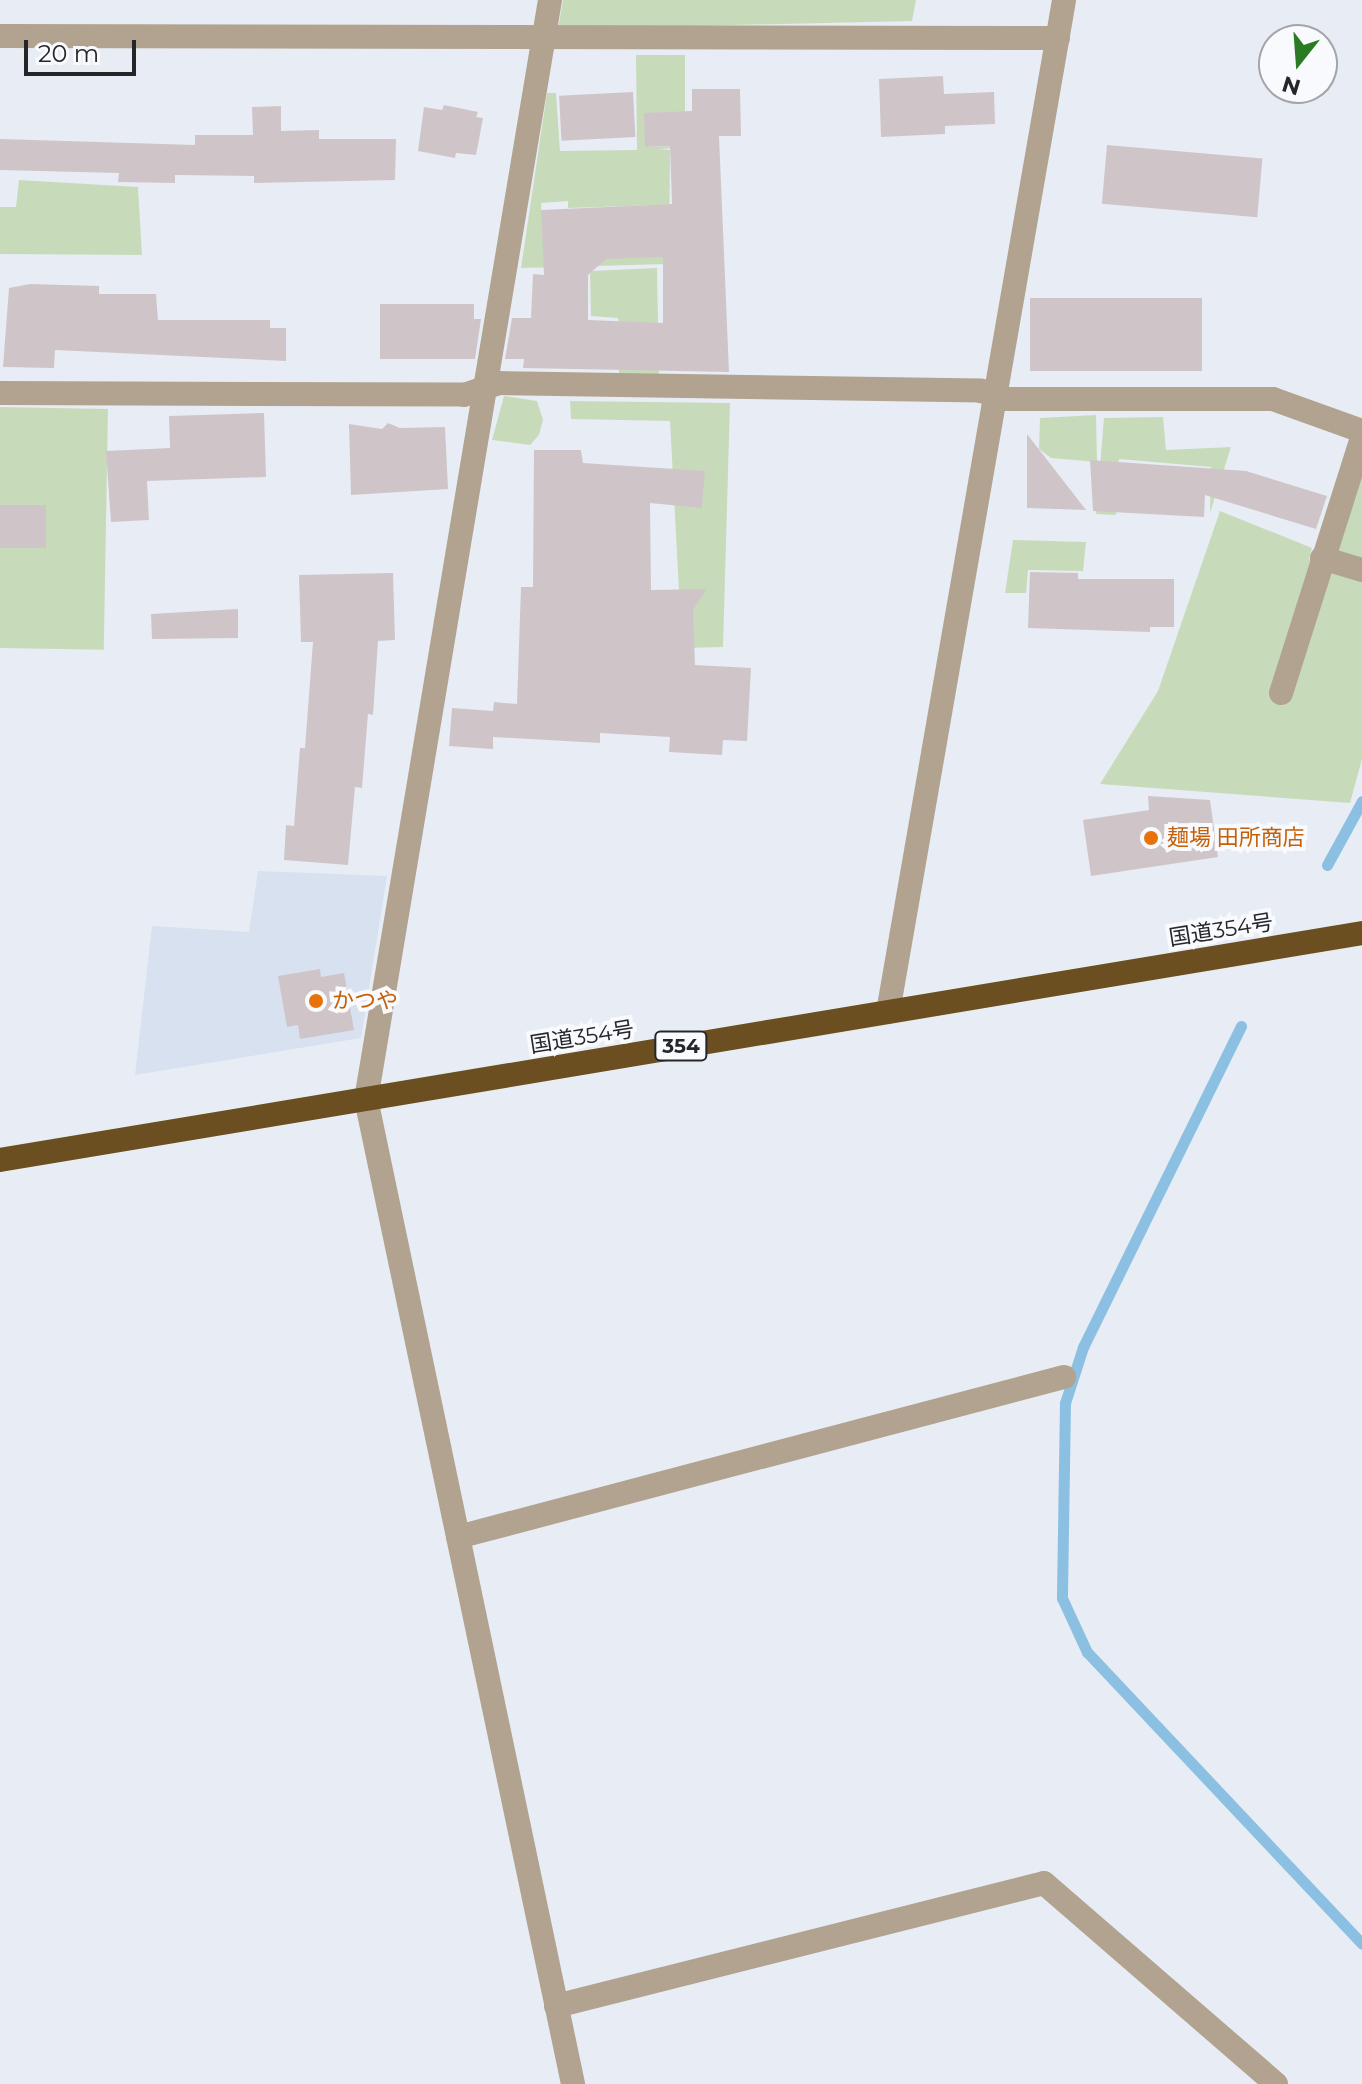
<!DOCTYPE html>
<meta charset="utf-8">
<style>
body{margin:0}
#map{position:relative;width:1362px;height:2084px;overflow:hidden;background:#e8edf5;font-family:Montserrat,"Noto Sans JP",sans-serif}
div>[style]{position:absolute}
.built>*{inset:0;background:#d8e1ef}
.green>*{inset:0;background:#c7dbbb;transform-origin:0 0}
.stream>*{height:11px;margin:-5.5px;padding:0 5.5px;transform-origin:5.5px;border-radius:5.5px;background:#8cc0e2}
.building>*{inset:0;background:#cfc5c9;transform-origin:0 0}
.minor>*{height:24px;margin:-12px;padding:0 12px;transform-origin:12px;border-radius:12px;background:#b1a38f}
.highway>*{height:24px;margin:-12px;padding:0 12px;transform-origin:12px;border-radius:12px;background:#6b4f21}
.dots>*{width:22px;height:22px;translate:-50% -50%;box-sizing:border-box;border:4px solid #f8fafe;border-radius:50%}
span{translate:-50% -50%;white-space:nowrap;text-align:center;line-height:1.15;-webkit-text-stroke:8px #f8fafe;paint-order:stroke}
.shield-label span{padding:2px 6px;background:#f8fafe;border:2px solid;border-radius:6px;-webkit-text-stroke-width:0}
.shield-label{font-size:20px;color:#242628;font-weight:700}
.food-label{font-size:22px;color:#c56008}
.left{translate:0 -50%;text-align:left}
.street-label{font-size:22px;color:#242628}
.north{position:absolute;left:1258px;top:24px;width:80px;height:80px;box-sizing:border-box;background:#f8fafe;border:2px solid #a3a5a8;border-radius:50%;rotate:197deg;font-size:22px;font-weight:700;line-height:32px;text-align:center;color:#242628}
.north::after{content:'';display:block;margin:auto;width:28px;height:36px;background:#2b7a24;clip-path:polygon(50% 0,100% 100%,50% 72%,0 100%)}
.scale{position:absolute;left:24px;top:40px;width:112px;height:36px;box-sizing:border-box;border:4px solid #242628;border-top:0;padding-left:10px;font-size:24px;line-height:28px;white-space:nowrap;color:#242628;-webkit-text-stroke:6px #f8fafe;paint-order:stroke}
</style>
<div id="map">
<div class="built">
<div style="clip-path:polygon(258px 871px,387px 876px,361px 1038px,135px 1075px,152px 926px,249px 932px)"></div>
</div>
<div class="green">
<div style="clip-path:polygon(563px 0,916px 0,912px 21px,558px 29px)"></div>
<div style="clip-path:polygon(evenodd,636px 55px,685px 55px,685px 147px,660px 149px,670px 150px,669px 264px,521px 268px,547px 93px,556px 93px,560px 151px,637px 150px,636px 55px,674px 112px,675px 146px,646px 147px,674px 112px,636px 55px,568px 201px,568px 208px,656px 205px,544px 260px,541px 203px,568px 201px)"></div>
<div style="clip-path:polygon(19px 180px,138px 187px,142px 255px,0 254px,0 207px,16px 207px)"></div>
<div style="clip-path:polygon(657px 268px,659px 376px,619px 375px,618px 318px,591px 316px,590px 271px)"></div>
<div style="clip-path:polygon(504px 396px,537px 401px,543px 420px,539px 435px,530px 445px,492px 440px)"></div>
<div style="clip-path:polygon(570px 401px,730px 403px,723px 647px,682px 648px,670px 421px,571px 419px)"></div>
<div style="left:0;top:407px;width:108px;height:241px;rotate:1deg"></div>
<div style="clip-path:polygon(1096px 415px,1097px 462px,1051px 458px,1039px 449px,1040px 418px)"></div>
<div style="clip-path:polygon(1163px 417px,1166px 450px,1231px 447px,1210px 513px,1211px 467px,1119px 459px,1116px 515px,1096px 514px,1104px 418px)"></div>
<div style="clip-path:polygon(1362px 468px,1362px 561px,1335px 552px)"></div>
<div style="clip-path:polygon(1220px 511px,1312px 548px,1309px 559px,1362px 575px,1362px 759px,1350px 803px,1100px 784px,1158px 691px)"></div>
<div style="clip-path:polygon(1013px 540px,1086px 542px,1083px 571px,1028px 570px,1026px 593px,1005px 593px)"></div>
</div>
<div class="stream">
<div style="left:1327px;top:865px;width:73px;rotate:-61.3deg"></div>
<div style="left:1241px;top:1026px;width:358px;rotate:116.2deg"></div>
<div style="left:1083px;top:1347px;width:59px;rotate:107.8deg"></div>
<div style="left:1065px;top:1403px;width:195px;rotate:90.9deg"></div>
<div style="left:1062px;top:1598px;width:60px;rotate:65.2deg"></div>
<div style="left:1087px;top:1652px;width:401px;rotate:46.7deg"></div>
</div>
<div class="building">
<div style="clip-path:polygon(943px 76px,944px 94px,994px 92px,995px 124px,945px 126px,945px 134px,881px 137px,879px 79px)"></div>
<div style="clip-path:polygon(evenodd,692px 89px,740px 89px,741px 136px,719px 136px,729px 372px,523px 368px,524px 359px,505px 359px,512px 318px,531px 318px,533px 274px,544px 275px,541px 210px,672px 204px,670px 146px,645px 147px,644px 113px,692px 111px,692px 89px,663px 257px,663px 323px,588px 320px,588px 275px,606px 259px,663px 257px)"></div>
<div style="left:633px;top:92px;width:45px;height:74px;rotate:87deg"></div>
<div style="clip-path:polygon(444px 105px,478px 112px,476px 117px,483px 118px,476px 155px,456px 153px,455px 158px,418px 151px,424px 107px,442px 110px)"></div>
<div style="clip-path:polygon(281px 106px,281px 131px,319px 130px,319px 139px,396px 139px,395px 180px,254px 183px,254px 176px,175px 175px,175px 183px,118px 182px,119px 173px,0 170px,0 139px,195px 145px,195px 135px,253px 135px,252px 107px)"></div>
<div style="left:1107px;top:145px;width:156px;height:59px;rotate:5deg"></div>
<div style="clip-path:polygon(30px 284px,99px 286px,99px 294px,156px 294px,158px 320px,270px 320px,270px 328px,286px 328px,286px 361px,55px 350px,54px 368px,3px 367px,9px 288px)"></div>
<div style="left:1030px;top:298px;width:172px;height:73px"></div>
<div style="clip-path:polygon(380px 304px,474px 304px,474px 319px,481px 319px,475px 359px,380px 359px)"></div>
<div style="clip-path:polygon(264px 413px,266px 477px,147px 481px,149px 520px,111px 522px,106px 451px,170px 448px,169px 416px)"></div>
<div style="clip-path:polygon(388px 423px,400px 428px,445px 427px,448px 489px,351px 495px,349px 424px,382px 429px)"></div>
<div style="clip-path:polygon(1027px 434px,1086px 510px,1027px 508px)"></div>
<div style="clip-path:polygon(534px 450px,581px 450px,583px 463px,705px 471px,702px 508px,650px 503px,651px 590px,707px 589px,693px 610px,695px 665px,751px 668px,747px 741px,723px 740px,722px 755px,669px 752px,670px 737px,600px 733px,600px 743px,493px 737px,493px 749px,449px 746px,452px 708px,493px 711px,494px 702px,517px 704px,521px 587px,533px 587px)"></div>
<div style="clip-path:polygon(1090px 460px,1246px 471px,1327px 496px,1316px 529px,1205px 495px,1204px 517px,1093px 511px)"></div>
<div style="left:0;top:505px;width:46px;height:43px"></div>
<div style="clip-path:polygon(1030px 572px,1078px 573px,1078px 579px,1174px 579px,1174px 627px,1150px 627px,1150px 632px,1028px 628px)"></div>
<div style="clip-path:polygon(393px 573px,395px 640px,378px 641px,373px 715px,368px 714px,362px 788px,355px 787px,348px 865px,284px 860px,286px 825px,294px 826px,300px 748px,305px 748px,313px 642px,301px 642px,299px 575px)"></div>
<div style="clip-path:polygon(238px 609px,238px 638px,152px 639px,151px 614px)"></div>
<div style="clip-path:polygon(1148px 796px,1210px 800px,1218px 857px,1091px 876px,1083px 820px,1149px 810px)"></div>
<div style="clip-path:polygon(320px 969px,321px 977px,344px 973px,354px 1030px,300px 1039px,298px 1025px,287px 1027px,278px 976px)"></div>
</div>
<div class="minor">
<div style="left:550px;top:0;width:1114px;rotate:99.5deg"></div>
<div style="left:366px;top:1099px;width:1007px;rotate:78.13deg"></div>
<div style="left:0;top:36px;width:1058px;rotate:0.11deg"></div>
<div style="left:0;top:393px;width:464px;rotate:0.2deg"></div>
<div style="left:464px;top:395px;width:36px;rotate:-19deg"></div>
<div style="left:498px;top:383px;width:483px;rotate:0.9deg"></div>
<div style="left:981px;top:391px;width:27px;rotate:17deg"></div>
<div style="left:1007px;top:399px;width:266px"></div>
<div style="left:1273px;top:399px;width:95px;rotate:19.8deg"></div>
<div style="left:1322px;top:558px;width:42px;rotate:16.7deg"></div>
<div style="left:1281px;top:693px;width:269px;rotate:-72.4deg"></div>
<div style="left:888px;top:1012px;width:1027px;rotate:-80.13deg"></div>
<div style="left:458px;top:1537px;width:627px;rotate:-14.79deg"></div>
<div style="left:556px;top:2006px;width:503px;rotate:-14.15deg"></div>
<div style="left:1044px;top:1883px;width:307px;rotate:40.9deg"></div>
</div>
<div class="highway">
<div style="left:0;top:1160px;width:1381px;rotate:-9.46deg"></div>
</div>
<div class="dots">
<div style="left:1151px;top:838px;background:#e8710a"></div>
<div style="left:316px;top:1001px;background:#e8710a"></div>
</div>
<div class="shield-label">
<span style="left:681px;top:1046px">354</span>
</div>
<div class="food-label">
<span class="left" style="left:1167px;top:838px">麺場 田所商店</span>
<span class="left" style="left:332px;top:1001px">かつや</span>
</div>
<div class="street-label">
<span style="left:1221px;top:930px;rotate:-9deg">国道354号</span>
<span style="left:582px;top:1037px;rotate:-9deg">国道354号</span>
</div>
<div class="north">N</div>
<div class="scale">20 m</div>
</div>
